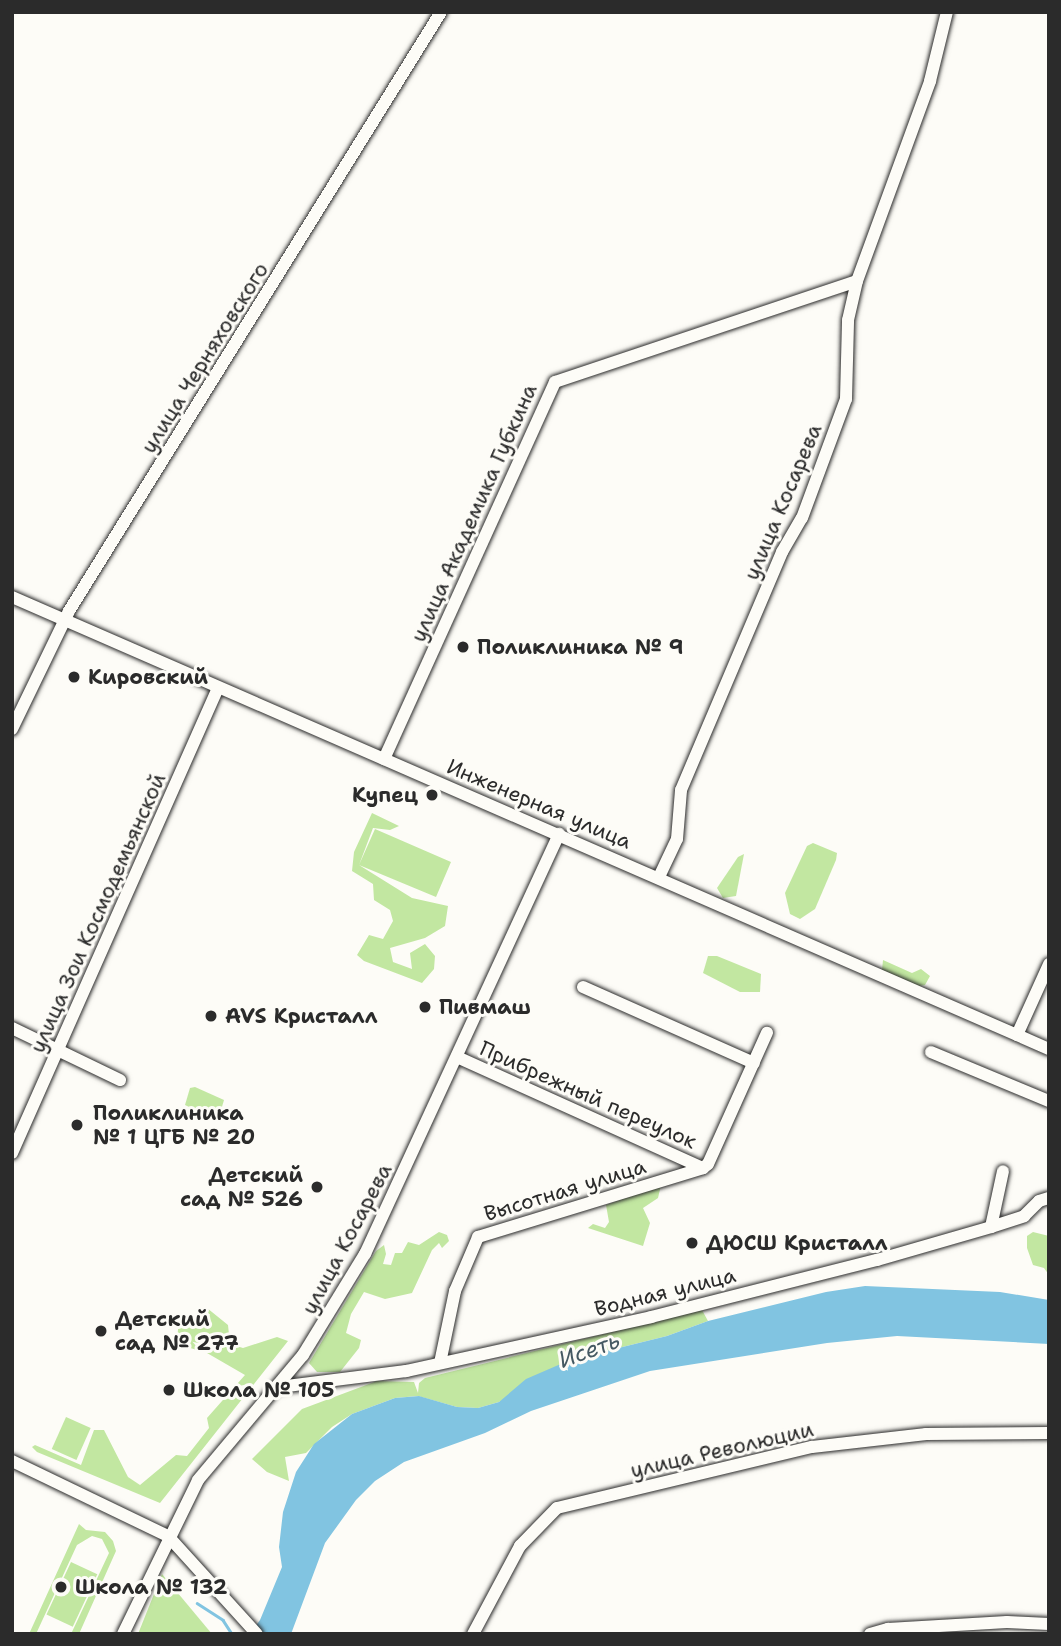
<!DOCTYPE html>
<meta charset="utf-8">
<style>
body{margin:0}
#map{position:relative;width:1061px;height:1646px;overflow:hidden;background:#fdfcf7;font-family:"Shantell Sans",sans-serif}
div>[style]{position:absolute}
.green>*{inset:0;background:#c2e7a1;transform-origin:0 0}
.water>*{inset:0;background:#81c4e1}
.stream>*{height:2.5px;margin:-1.25px;padding:0 1.25px;transform-origin:1.25px;border-radius:1.25px;background:#81c4e1}
.roads{filter:drop-shadow(0 0 2px #2b2b2b) drop-shadow(0 0 2px #2b2b2b)}
.minor>*{height:12px;margin:-6px;padding:0 6px;transform-origin:6px;border-radius:6px;background:#fdfcf7}
.dots>*{width:19px;height:19px;translate:-50% -50%;box-sizing:border-box;border:4px solid #fdfcf7;border-radius:50%}
span{translate:-50% -50%;white-space:nowrap;text-align:center;line-height:1.15;-webkit-text-stroke:6px #fdfcf7;paint-order:stroke}
.street-label{font-size:21px;color:#2b2b2b}
.poi-label{font-size:21px;color:#2b2b2b;font-weight:700}
.left{translate:0 -50%;text-align:left}
.right{translate:-100% -50%;text-align:right}
.water-label{font-size:23px;color:#455962;font-style:italic}
.frame{position:absolute;inset:0;border:14px solid #2b2b2b;pointer-events:none}
</style>
<div id="map">
<div class="green">
<div style="clip-path:polygon(372px 813px,399px 826px,390px 830px,373px 828px,359px 865px,375px 829px,451px 862px,436px 897px,359px 865px,412px 898px,448px 906px,445px 926px,425px 938px,390px 948px,393px 962px,412px 969px,410px 953px,425px 944px,435px 956px,434px 969px,422px 983px,364px 961px,357px 955px,369px 935px,383px 939px,393px 921px,390px 910px,374px 900px,373px 884px,352px 871px,354px 852px)"></div>
<div style="clip-path:polygon(813px 843px,837px 853px,836px 860px,815px 909px,800px 919px,790px 914px,785px 893px,807px 846px)"></div>
<div style="clip-path:polygon(744px 854px,736px 896px,723px 898px,717px 888px,738px 857px)"></div>
<div style="clip-path:polygon(708px 956px,717px 956px,761px 974px,760px 992px,740px 992px,703px 973px)"></div>
<div style="clip-path:polygon(883px 960px,912px 973px,921px 969px,930px 976px,925px 985px,919px 986px,882px 970px)"></div>
<div style="clip-path:polygon(195px 1087px,224px 1100px,219px 1117px,214px 1119px,185px 1105px,190px 1088px)"></div>
<div style="clip-path:polygon(661px 1185px,658px 1198px,643px 1208px,650px 1223px,643px 1246px,588px 1228px,593px 1224px,605px 1228px,609px 1222px,606px 1205px)"></div>
<div style="clip-path:polygon(439px 1232px,447px 1235px,449px 1241px,442px 1248px,439px 1243px,432px 1250px,412px 1293px,385px 1299px,364px 1292px,351px 1314px,346px 1333px,361px 1340px,359px 1348px,340px 1372px,317px 1372px,309px 1363px,376px 1251px,384px 1245px,386px 1254px,383px 1264px,391px 1265px,395px 1253px,402px 1253px,408px 1242px,419px 1245px)"></div>
<div style="clip-path:polygon(1033px 1232px,1049px 1236px,1049px 1275px,1044px 1268px,1033px 1265px,1027px 1248px,1027px 1236px)"></div>
<div style="clip-path:polygon(207px 1308px,228px 1325px,230px 1344px,243px 1348px,277px 1337px,288px 1341px,160px 1503px,37px 1452px,32px 1447px,35px 1445px,81px 1465px,94px 1430px,104px 1430px,128px 1477px,140px 1485px,176px 1455px,187px 1456px,209px 1428px,207px 1418px,245px 1375px,207px 1353px,177px 1344px,178px 1329px)"></div>
<div style="clip-path:polygon(702px 1310px,708px 1321px,667px 1336px,570px 1360px,499px 1402px,478px 1408px,457px 1407px,418px 1396px,395px 1398px,352px 1414px,332px 1427px,306px 1453px,285px 1457px,289px 1481px,267px 1472px,252px 1459px,302px 1409px,377px 1381px,414px 1382px,418px 1393px,419px 1383px,425px 1378px)"></div>
<div style="left:66px;top:1417px;width:27px;height:35px;rotate:24deg"></div>
<div style="clip-path:polygon(79px 1524px,86px 1530px,105px 1532px,113px 1541px,116px 1551px,79px 1634px,71px 1634px,109px 1553px,102px 1539px,92px 1536px,77px 1545px,36px 1634px,29px 1634px)"></div>
<div style="left:71px;top:1562px;width:29px;height:58px;rotate:25deg"></div>
<div style="clip-path:polygon(162px 1574px,212px 1634px,138px 1634px)"></div>
</div>
<div class="water">
<div style="clip-path:polygon(865px 1286px,1000px 1292px,1049px 1300px,1049px 1344px,897px 1336px,827px 1343px,650px 1371px,531px 1411px,485px 1433px,404px 1462px,375px 1481px,356px 1500px,325px 1543px,291px 1634px,250px 1634px,260px 1620px,282px 1567px,279px 1547px,283px 1512px,296px 1472px,314px 1444px,352px 1414px,395px 1398px,419px 1396px,457px 1407px,478px 1408px,499px 1402px,526px 1379px,570px 1360px,667px 1336px,708px 1321px,826px 1292px)"></div>
</div>
<div class="stream">
<div style="left:197px;top:1603px;width:31px;rotate:33deg"></div>
<div style="left:223px;top:1620px;width:17px;rotate:57deg"></div>
</div>
<div class="roads">
<div class="minor">
<div style="left:12px;top:597px;width:1131px;rotate:23.55deg"></div>
<div style="left:12px;top:729px;width:131px;rotate:-64.2deg"></div>
<div style="left:69px;top:611px;width:705px;rotate:-58.16deg"></div>
<div style="left:384px;top:759px;width:414px;rotate:-65.6deg"></div>
<div style="left:555px;top:382px;width:318px;rotate:-18.5deg"></div>
<div style="left:659px;top:877px;width:42px;rotate:-64.7deg"></div>
<div style="left:677px;top:839px;width:49px;rotate:-85.3deg"></div>
<div style="left:681px;top:790px;width:259px;rotate:-67deg"></div>
<div style="left:782px;top:552px;width:39px;rotate:-60deg"></div>
<div style="left:802px;top:518px;width:127px;rotate:-69.7deg"></div>
<div style="left:846px;top:399px;width:79px;rotate:-88.5deg"></div>
<div style="left:848px;top:320px;width:40px;rotate:-77deg"></div>
<div style="left:857px;top:281px;width:213px;rotate:-69.9deg"></div>
<div style="left:930px;top:81px;width:71px;rotate:-76.2deg"></div>
<div style="left:583px;top:987px;width:187px;rotate:24deg"></div>
<div style="left:12px;top:1028px;width:120px;rotate:25.7deg"></div>
<div style="left:1017px;top:1035px;width:78px;rotate:-65.7deg"></div>
<div style="left:931px;top:1052px;width:128px;rotate:22.6deg"></div>
<div style="left:457px;top:1057px;width:270px;rotate:24.3deg"></div>
<div style="left:12px;top:1153px;width:509px;rotate:-66.11deg"></div>
<div style="left:703px;top:1168px;width:6px;rotate:-39deg"></div>
<div style="left:708px;top:1164px;width:144px;rotate:-65.8deg"></div>
<div style="left:991px;top:1227px;width:57px;rotate:-77.9deg"></div>
<div style="left:440px;top:1363px;width:74px;rotate:-78.2deg"></div>
<div style="left:455px;top:1291px;width:59px;rotate:-66.9deg"></div>
<div style="left:478px;top:1237px;width:235px;rotate:-17deg"></div>
<div style="left:279px;top:1387px;width:128px;rotate:-7.2deg"></div>
<div style="left:406px;top:1371px;width:251px;rotate:-12.4deg"></div>
<div style="left:651px;top:1317px;width:233px;rotate:-14.2deg"></div>
<div style="left:877px;top:1260px;width:119px;rotate:-16.1deg"></div>
<div style="left:991px;top:1227px;width:35px;rotate:-18deg"></div>
<div style="left:1024px;top:1216px;width:21px;rotate:-45deg"></div>
<div style="left:1039px;top:1201px;width:10px;rotate:-17deg"></div>
<div style="left:12px;top:1461px;width:173px;rotate:25.7deg"></div>
<div style="left:168px;top:1536px;width:132px;rotate:47.8deg"></div>
<div style="left:123px;top:1634px;width:171px;rotate:-64deg"></div>
<div style="left:198px;top:1480px;width:163px;rotate:-50deg"></div>
<div style="left:303px;top:1355px;width:119px;rotate:-58.5deg"></div>
<div style="left:365px;top:1254px;width:463px;rotate:-65.2deg"></div>
<div style="left:473px;top:1634px;width:100px;rotate:-61.9deg"></div>
<div style="left:520px;top:1546px;width:53px;rotate:-45.8deg"></div>
<div style="left:557px;top:1508px;width:262px;rotate:-13.5deg"></div>
<div style="left:812px;top:1447px;width:115px;rotate:-6.5deg"></div>
<div style="left:926px;top:1434px;width:123px;rotate:-0.5deg"></div>
<div style="left:870px;top:1634px;width:19px;rotate:-16deg"></div>
<div style="left:888px;top:1629px;width:119px;rotate:-3.4deg"></div>
<div style="left:1007px;top:1622px;width:42px;rotate:2.7deg"></div>
</div>
</div>
<div class="dots">
<div style="left:463px;top:647px;background:#2b2b2b"></div>
<div style="left:74px;top:677px;background:#2b2b2b"></div>
<div style="left:432px;top:795px;background:#2b2b2b"></div>
<div style="left:425px;top:1007px;background:#2b2b2b"></div>
<div style="left:211px;top:1016px;background:#2b2b2b"></div>
<div style="left:77px;top:1125px;background:#2b2b2b"></div>
<div style="left:317px;top:1187px;background:#2b2b2b"></div>
<div style="left:692px;top:1243px;background:#2b2b2b"></div>
<div style="left:101px;top:1331px;background:#2b2b2b"></div>
<div style="left:169px;top:1390px;background:#2b2b2b"></div>
<div style="left:61px;top:1587px;background:#2b2b2b"></div>
</div>
<div class="street-label">
<span style="left:205px;top:358px;rotate:-58deg">улица Черняховского</span>
<span style="left:783px;top:502px;rotate:-67deg">улица Косарева</span>
<span style="left:474px;top:513px;rotate:-66deg">улица Академика Губкина</span>
<span style="left:539px;top:804px;rotate:23deg">Инженерная улица</span>
<span style="left:98px;top:913px;rotate:-66deg">улица Зои Космодемьянской</span>
<span style="left:588px;top:1095px;rotate:24deg">Прибрежный переулок</span>
<span style="left:565px;top:1190px;rotate:-17deg">Высотная улица</span>
<span style="left:347px;top:1239px;rotate:-62deg">улица Косарева</span>
<span style="left:665px;top:1292px;rotate:-14deg">Водная улица</span>
<span style="left:722px;top:1450px;rotate:-13deg">улица Революции</span>
</div>
<div class="poi-label">
<span class="left" style="left:477px;top:647px">Поликлиника № 9</span>
<span class="left" style="left:88px;top:677px">Кировский</span>
<span class="right" style="left:418px;top:795px">Купец</span>
<span class="left" style="left:439px;top:1007px">Пивмаш</span>
<span class="left" style="left:225px;top:1016px">AVS Кристалл</span>
<span class="left" style="left:93px;top:1125px">Поликлиника<br>№ 1 ЦГБ № 20</span>
<span class="right" style="left:303px;top:1187px">Детcкий<br>сад № 526</span>
<span class="left" style="left:706px;top:1243px">ДЮСШ Кристалл</span>
<span class="left" style="left:115px;top:1331px">Детcкий<br>сад № 277</span>
<span class="left" style="left:183px;top:1390px">Школа № 105</span>
<span class="left" style="left:75px;top:1587px">Школа № 132</span>
</div>
<div class="water-label">
<span style="left:589px;top:1350px;rotate:-20deg">Исеть</span>
</div>
<div class="frame"></div>
</div>
